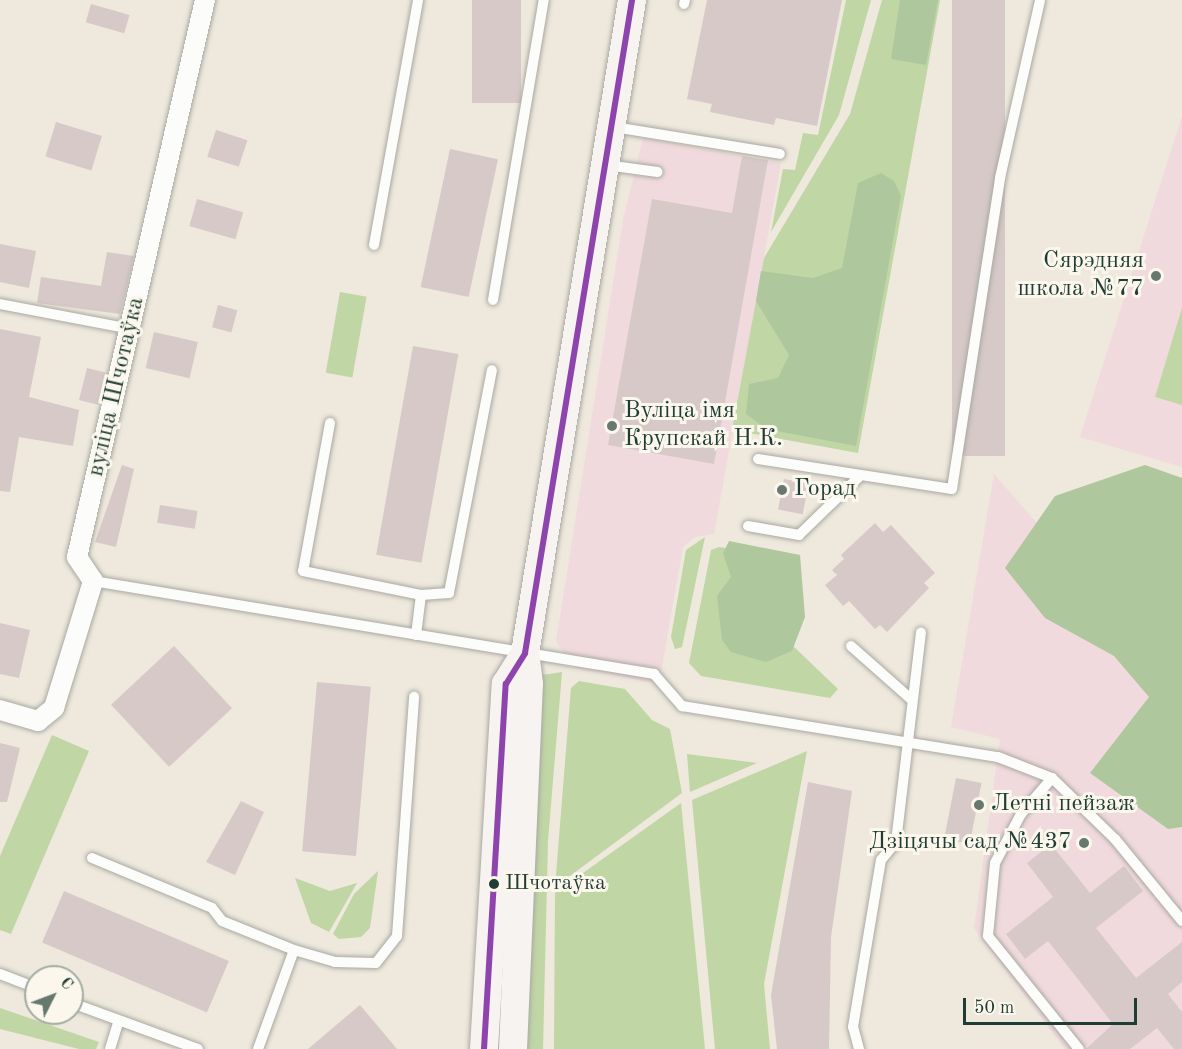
<!DOCTYPE html>
<meta charset="utf-8">
<style>
body{margin:0}
#map{position:relative;width:1182px;height:1049px;overflow:hidden;background:#eee8dd;font-family:"Old Standard TT",serif}
div>[style]{position:absolute}
.built>*{inset:0;background:#f1dadd}
.green>*{inset:0;background:#c0d6a5;transform-origin:0 0}
.forest>*{inset:0;background:#afc79d}
.building>*{inset:0;background:#d6c9c8;transform-origin:0 0}
.roads{filter:drop-shadow(0 0 2px #a8a9a1) drop-shadow(0 0 2px #a8a9a1)}
.lane>*{height:10px;margin:-5px;padding:0 5px;transform-origin:5px;border-radius:5px;background:#fcfcfa}
.street>*{height:20px;margin:-10px;padding:0 10px;transform-origin:10px;border-radius:10px;background:#fcfcfa}
.secondary>*{height:28px;margin:-14px;padding:0 14px;transform-origin:14px;border-radius:14px;background:#f7f3f0}
.bus-1>*{height:6px;margin:-3px;padding:0 3px;transform-origin:3px;border-radius:3px;background:#8e44ad}
.dots>*{width:16px;height:16px;translate:-50% -50%;box-sizing:border-box;border:3px solid #fbf7ec;border-radius:50%}
span{translate:-50% -50%;white-space:nowrap;text-align:center;line-height:1.15;-webkit-text-stroke:6px #fbf7ec;paint-order:stroke}
.bus-label{font-size:22px;color:#1f3d34}
.left{translate:0 -50%;text-align:left}
.poi-label{font-size:24px;color:#1f3d34}
.right{translate:-100% -50%;text-align:right}
.street-label{font-size:24px;color:#1f3d34}
.north{position:absolute;left:24px;top:965px;width:60px;height:60px;box-sizing:border-box;background:#fbf7ec;border:2px solid #a3ada2;border-radius:50%;rotate:48deg;font-size:16px;font-weight:700;line-height:24px;text-align:center;color:#1f3d34}
.north::after{content:'';display:block;margin:auto;width:21px;height:27px;background:#67796f;clip-path:polygon(50% 0,100% 100%,50% 72%,0 100%)}
.scale{position:absolute;left:963px;top:998px;width:174px;height:27px;box-sizing:border-box;border:3px solid #1f3d34;border-top:0;padding-left:8px;font-size:18px;line-height:21px;white-space:nowrap;color:#1f3d34;-webkit-text-stroke:4px #fbf7ec;paint-order:stroke}
</style>
<div id="map">
<div class="built">
<div style="clip-path:polygon(1182px 116px,1182px 467px,1080px 437px)"></div>
<div style="clip-path:polygon(643px 138px,781px 163px,714px 534px,695px 537px,683px 547px,659px 684px,575px 668px,556px 642px,623px 220px)"></div>
<div style="clip-path:polygon(994px 474px,1182px 689px,1182px 1049px,1065px 1049px,974px 928px,1000px 739px,951px 727px)"></div>
</div>
<div class="green">
<div style="clip-path:polygon(846px 0,871px 0,839px 115px,771px 232px,783px 169px,795px 170px,803px 133px,818px 135px)"></div>
<div style="clip-path:polygon(882px 0,940px 0,858px 453px,732px 430px,764px 258px,850px 114px)"></div>
<div style="left:340px;top:292px;width:27px;height:82px;rotate:10deg"></div>
<div style="clip-path:polygon(1182px 308px,1182px 405px,1155px 397px)"></div>
<div style="clip-path:polygon(705px 537px,682px 647px,675px 649px,671px 637px,686px 550px)"></div>
<div style="clip-path:polygon(719px 547px,788px 557px,792px 645px,838px 689px,830px 698px,701px 676px,689px 663px,711px 550px)"></div>
<div style="clip-path:polygon(562px 672px,548px 841px,543px 1049px,521px 1049px,542px 675px)"></div>
<div style="clip-path:polygon(579px 681px,625px 689px,652px 720px,670px 729px,682px 793px,555px 887px,571px 688px)"></div>
<div style="clip-path:polygon(52px 735px,89px 751px,11px 934px,0 930px,0 856px)"></div>
<div style="clip-path:polygon(807px 751px,764px 984px,770px 1049px,715px 1049px,692px 800px)"></div>
<div style="clip-path:polygon(687px 754px,757px 763px,690px 792px)"></div>
<div style="clip-path:polygon(681px 803px,705px 1049px,554px 1049px,555px 893px)"></div>
<div style="clip-path:polygon(378px 871px,370px 928px,361px 937px,339px 939px,333px 934px,354px 894px)"></div>
<div style="clip-path:polygon(295px 878px,330px 891px,357px 883px,329px 932px,311px 923px)"></div>
<div style="clip-path:polygon(0 1008px,99px 1042px,96px 1049px,79px 1049px,0 1029px)"></div>
</div>
<div class="forest">
<div style="clip-path:polygon(900px 0,938px 0,926px 65px,891px 59px)"></div>
<div style="clip-path:polygon(881px 173px,894px 181px,901px 196px,856px 446px,766px 429px,746px 414px,749px 384px,778px 378px,789px 355px,756px 301px,761px 271px,813px 278px,842px 268px,858px 183px)"></div>
<div style="clip-path:polygon(1145px 465px,1182px 478px,1182px 827px,1168px 829px,1090px 773px,1149px 697px,1114px 656px,1045px 618px,1005px 568px,1055px 496px)"></div>
<div style="clip-path:polygon(729px 541px,800px 555px,805px 617px,792px 651px,766px 662px,731px 652px,722px 640px,717px 596px,731px 577px,723px 553px)"></div>
</div>
<div class="building">
<div style="left:472px;top:0;width:49px;height:103px"></div>
<div style="clip-path:polygon(707px 0,842px 0,817px 126px,776px 118px,774px 125px,710px 112px,712px 104px,687px 99px)"></div>
<div style="left:952px;top:0;width:53px;height:456px"></div>
<div style="left:91px;top:4px;width:40px;height:19px;rotate:16deg"></div>
<div style="left:56px;top:122px;width:48px;height:36px;rotate:17deg"></div>
<div style="left:216px;top:130px;width:33px;height:28px;rotate:18deg"></div>
<div style="left:450px;top:149px;width:49px;height:141px;rotate:12deg"></div>
<div style="clip-path:polygon(742px 156px,768px 160px,714px 464px,608px 445px,652px 199px,732px 213px)"></div>
<div style="left:197px;top:199px;width:48px;height:28px;rotate:16deg"></div>
<div style="clip-path:polygon(0 244px,36px 251px,29px 288px,0 282px)"></div>
<div style="clip-path:polygon(107px 252px,134px 256px,120px 314px,37px 303px,41px 277px,101px 286px)"></div>
<div style="left:218px;top:305px;width:20px;height:23px;rotate:15deg"></div>
<div style="clip-path:polygon(0 329px,41px 337px,29px 397px,79px 410px,73px 446px,19px 437px,10px 492px,0 491px)"></div>
<div style="left:154px;top:332px;width:45px;height:37px;rotate:13deg"></div>
<div style="left:413px;top:346px;width:46px;height:212px;rotate:10deg"></div>
<div style="left:87px;top:368px;width:21px;height:33px;rotate:14deg"></div>
<div style="clip-path:polygon(122px 465px,134px 469px,116px 547px,95px 542px)"></div>
<div style="left:784px;top:479px;width:25px;height:31px;rotate:11deg"></div>
<div style="left:160px;top:505px;width:38px;height:18px;rotate:9deg"></div>
<div style="clip-path:polygon(875px 523px,883px 532px,891px 525px,935px 573px,924px 583px,929px 588px,887px 632px,880px 625px,875px 629px,849px 601px,843px 606px,825px 585px,837px 575px,832px 570px,844px 559px,841px 555px)"></div>
<div style="clip-path:polygon(0 623px,30px 630px,19px 678px,0 674px)"></div>
<div style="left:174px;top:646px;width:85px;height:86px;rotate:47deg"></div>
<div style="left:317px;top:682px;width:54px;height:170px;rotate:5deg"></div>
<div style="clip-path:polygon(0 743px,20px 748px,7px 802px,0 802px)"></div>
<div style="left:956px;top:778px;width:26px;height:62px;rotate:11deg"></div>
<div style="clip-path:polygon(808px 782px,852px 791px,831px 937px,829px 1049px,777px 1049px,771px 995px)"></div>
<div style="clip-path:polygon(241px 801px,264px 812px,235px 875px,206px 862px)"></div>
<div style="clip-path:polygon(1051px 844px,1090px 893px,1124px 866px,1143px 891px,1096px 928px,1136px 978px,1182px 942px,1182px 982px,1168px 994px,1182px 1012px,1182px 1049px,1174px 1049px,1157px 1028px,1130px 1049px,1086px 1049px,1113px 1024px,1048px 941px,1025px 959px,1006px 934px,1053px 897px,1027px 863px)"></div>
<div style="left:64px;top:891px;width:179px;height:56px;rotate:23deg"></div>
<div style="clip-path:polygon(360px 1005px,397px 1049px,308px 1049px)"></div>
</div>
<div class="roads">
<div class="lane">
<div style="left:684px;top:4px;width:4px;rotate:-76deg"></div>
<div style="left:614px;top:127px;width:168px;rotate:9.2deg"></div>
<div style="left:606px;top:165px;width:52px;rotate:7.7deg"></div>
<div style="left:374px;top:245px;width:249px;rotate:-79.8deg"></div>
<div style="left:493px;top:300px;width:304px;rotate:-80.4deg"></div>
<div style="left:0;top:304px;width:133px;rotate:10.8deg"></div>
<div style="left:330px;top:423px;width:150px;rotate:100.3deg"></div>
<div style="left:303px;top:571px;width:120px;rotate:11.5deg"></div>
<div style="left:758px;top:459px;width:196px;rotate:8.8deg"></div>
<div style="left:952px;top:489px;width:315px;rotate:-81.2deg"></div>
<div style="left:1000px;top:178px;width:182px;rotate:-77.3deg"></div>
<div style="left:748px;top:526px;width:52px;rotate:10deg"></div>
<div style="left:799px;top:535px;width:86px;rotate:-44.1deg"></div>
<div style="left:93px;top:581px;width:569px;rotate:9.41deg"></div>
<div style="left:654px;top:674px;width:43px;rotate:48.8deg"></div>
<div style="left:682px;top:706px;width:320px;rotate:9.2deg"></div>
<div style="left:998px;top:757px;width:58px;rotate:21.3deg"></div>
<div style="left:1052px;top:778px;width:88px;rotate:44.1deg"></div>
<div style="left:1115px;top:839px;width:106px;rotate:50.7deg"></div>
<div style="left:416px;top:635px;width:40px;rotate:-82.9deg"></div>
<div style="left:421px;top:595px;width:28px;rotate:-4deg"></div>
<div style="left:449px;top:593px;width:227px;rotate:-79.1deg"></div>
<div style="left:851px;top:646px;width:81px;rotate:41.5deg"></div>
<div style="left:1052px;top:778px;width:48px;rotate:130.7deg"></div>
<div style="left:1021px;top:814px;width:55px;rotate:118deg"></div>
<div style="left:995px;top:863px;width:73px;rotate:95.5deg"></div>
<div style="left:988px;top:936px;width:145px;rotate:51.2deg"></div>
<div style="left:92px;top:858px;width:130px;rotate:22.6deg"></div>
<div style="left:212px;top:908px;width:16px;rotate:52deg"></div>
<div style="left:222px;top:921px;width:78px;rotate:21.9deg"></div>
<div style="left:0;top:974px;width:39px;rotate:21deg"></div>
<div style="left:72px;top:1003px;width:134px;rotate:20.1deg"></div>
<div style="left:110px;top:1049px;width:28px;rotate:-73deg"></div>
<div style="left:258px;top:1049px;width:105px;rotate:-70deg"></div>
<div style="left:294px;top:950px;width:43px;rotate:16.3deg"></div>
<div style="left:335px;top:962px;width:41px;rotate:1.4deg"></div>
<div style="left:376px;top:963px;width:34px;rotate:-52deg"></div>
<div style="left:397px;top:936px;width:240px;rotate:-85.9deg"></div>
<div style="left:859px;top:1049px;width:23px;rotate:-105deg"></div>
<div style="left:853px;top:1027px;width:169px;rotate:-80.5deg"></div>
<div style="left:881px;top:860px;width:23px;rotate:-50deg"></div>
<div style="left:896px;top:842px;width:211px;rotate:-83.2deg"></div>
</div>
<div class="street">
<div style="left:0;top:710px;width:40px;rotate:16deg"></div>
<div style="left:38px;top:721px;width:21px;rotate:-39deg"></div>
<div style="left:54px;top:708px;width:133px;rotate:-72.9deg"></div>
<div style="left:93px;top:581px;width:29px;rotate:-124deg"></div>
<div style="left:77px;top:557px;width:572px;rotate:-77.06deg"></div>
</div>
<div class="secondary">
<div style="left:484px;top:1049px;width:366px;rotate:-86.6deg"></div>
<div style="left:506px;top:684px;width:36px;rotate:-58deg"></div>
<div style="left:513px;top:1049px;width:365px;rotate:-87.5deg"></div>
<div style="left:529px;top:684px;width:31px;rotate:-97deg"></div>
<div style="left:525px;top:653px;width:662px;rotate:-80.69deg"></div>
</div>
</div>
<div class="bus-1">
<div style="left:484px;top:1049px;width:366px;rotate:-86.6deg"></div>
<div style="left:506px;top:684px;width:36px;rotate:-58deg"></div>
<div style="left:525px;top:653px;width:662px;rotate:-80.69deg"></div>
</div>
<div class="dots">
<div style="left:1156px;top:276px;background:#67796f"></div>
<div style="left:612px;top:426px;background:#67796f"></div>
<div style="left:782px;top:490px;background:#67796f"></div>
<div style="left:979px;top:805px;background:#67796f"></div>
<div style="left:1084px;top:843px;background:#67796f"></div>
<div style="left:494px;top:884px;background:#1f3d34"></div>
</div>
<div class="bus-label">
<span class="left" style="left:505px;top:884px">Шчотаўка</span>
</div>
<div class="poi-label">
<span class="right" style="left:1144px;top:276px">Сярэдняя<br>школа №77</span>
<span class="left" style="left:624px;top:426px">Вуліца імя<br>Крупскай Н.К.</span>
<span class="left" style="left:794px;top:490px">Горад</span>
<span class="left" style="left:991px;top:805px">Летні пейзаж</span>
<span class="right" style="left:1072px;top:843px">Дзіцячы сад №437</span>
</div>
<div class="street-label">
<span style="left:117px;top:387px;rotate:-77deg">вуліца Шчотаўка</span>
</div>
<div class="north">С</div>
<div class="scale">50 m</div>
</div>
